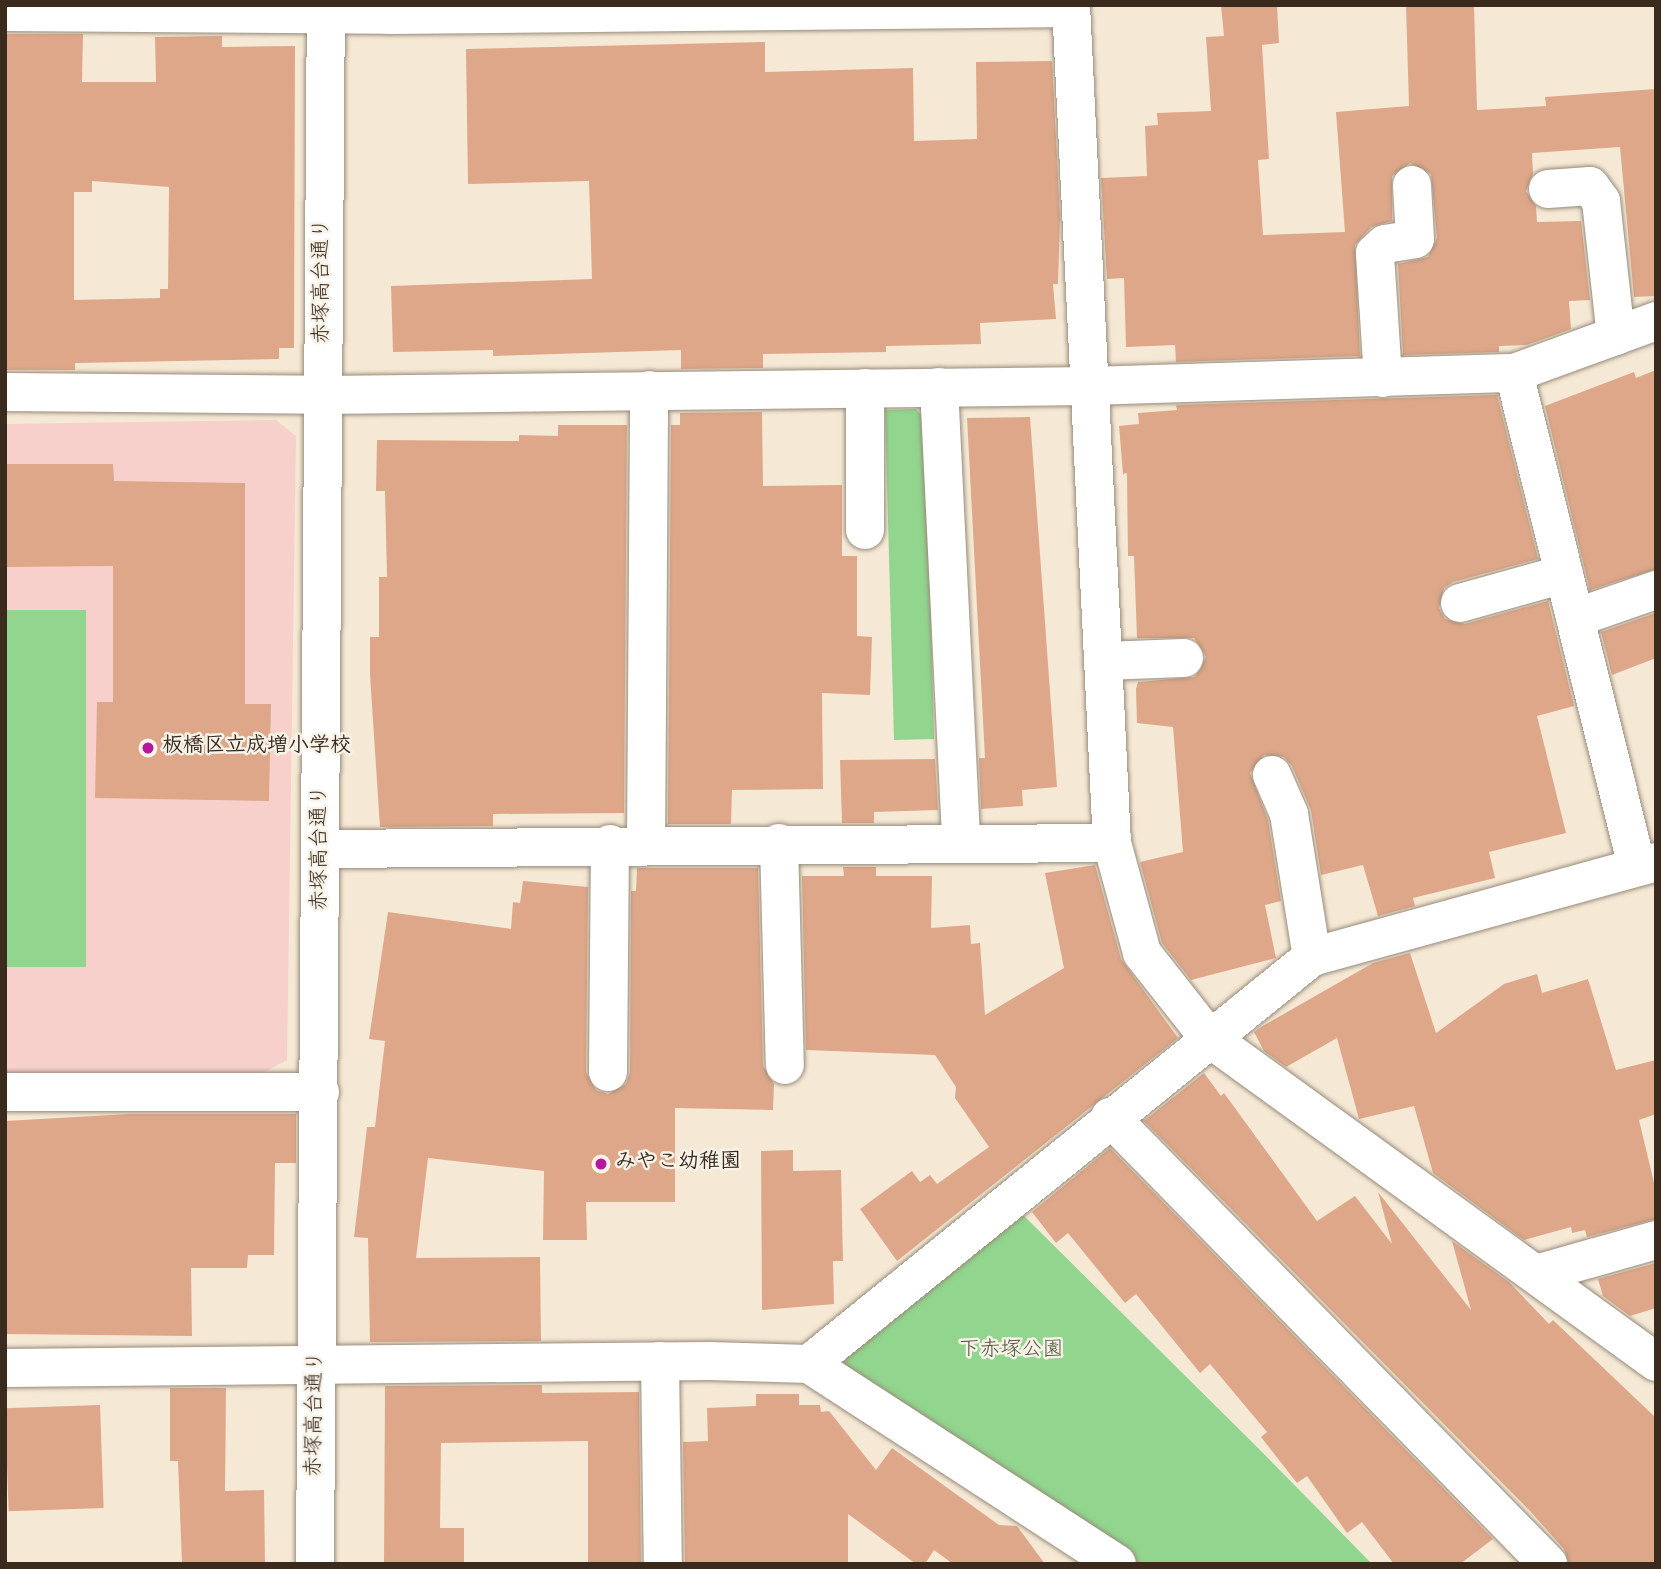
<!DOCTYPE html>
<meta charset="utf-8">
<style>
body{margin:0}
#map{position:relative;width:1661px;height:1569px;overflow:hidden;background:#f5e9d5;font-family:"Gochi Hand","Klee One",sans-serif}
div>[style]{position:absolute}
.built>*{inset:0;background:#f7d0cb}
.green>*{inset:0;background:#91d58e;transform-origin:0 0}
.building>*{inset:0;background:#dea789;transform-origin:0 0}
.roads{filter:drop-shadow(0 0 2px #988a7a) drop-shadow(0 0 2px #988a7a)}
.minor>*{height:38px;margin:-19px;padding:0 19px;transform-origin:19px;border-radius:19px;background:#fff}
.dots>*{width:19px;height:19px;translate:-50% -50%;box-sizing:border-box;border:4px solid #f7f3e8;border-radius:50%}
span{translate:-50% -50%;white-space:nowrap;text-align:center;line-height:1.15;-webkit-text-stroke:5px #f7f3e8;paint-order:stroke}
.street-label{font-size:21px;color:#3b2a1e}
.poi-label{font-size:21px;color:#3b2a1e;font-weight:700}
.left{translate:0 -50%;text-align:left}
.park-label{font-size:21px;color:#50553a}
.frame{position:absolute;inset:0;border:7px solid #3b2a1e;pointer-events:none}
</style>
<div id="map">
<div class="built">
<div style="clip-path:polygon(276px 420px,296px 436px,287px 1060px,257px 1076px,5px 1077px,5px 424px)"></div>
</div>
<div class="green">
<div style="clip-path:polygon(916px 409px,926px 420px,934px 739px,894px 740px,885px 410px)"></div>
<div style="left:86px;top:610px;width:357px;height:81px;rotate:90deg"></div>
<div style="clip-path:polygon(1018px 1210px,1260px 1450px,1372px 1564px,1139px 1564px,846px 1370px,840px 1351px)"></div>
</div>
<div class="building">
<div style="clip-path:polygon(1221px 5px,1277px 5px,1279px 43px,1262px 45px,1269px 159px,1258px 160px,1263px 235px,1345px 232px,1336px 112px,1409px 106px,1406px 5px,1474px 5px,1477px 110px,1546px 106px,1545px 97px,1656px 89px,1656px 296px,1634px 297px,1620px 147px,1532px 153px,1533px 174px,1526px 191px,1536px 206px,1537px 222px,1581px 221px,1590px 300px,1569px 301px,1571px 329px,1527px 345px,1499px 346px,1499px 352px,1403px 355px,1398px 264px,1428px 257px,1437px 238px,1431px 174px,1410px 163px,1392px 176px,1392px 221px,1371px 227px,1355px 245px,1360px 356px,1176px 362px,1175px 345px,1126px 347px,1124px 278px,1107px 279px,1101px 178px,1147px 176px,1145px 126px,1158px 125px,1157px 113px,1211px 111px,1206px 37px,1224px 36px)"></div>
<div style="clip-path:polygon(evenodd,5px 34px,83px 34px,82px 82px,156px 82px,155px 37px,222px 36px,222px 47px,295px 46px,294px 348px,279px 348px,279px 359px,75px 363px,75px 370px,5px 370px,5px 34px,92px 181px,169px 187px,168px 289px,160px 289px,160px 298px,74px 300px,74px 192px,92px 192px,92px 181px)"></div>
<div style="clip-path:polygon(765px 42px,765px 72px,913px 68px,914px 141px,977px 139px,976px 62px,1052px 61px,1060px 218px,1058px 284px,1053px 284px,1056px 319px,980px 323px,981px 344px,886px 346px,886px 352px,763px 354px,763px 368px,681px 369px,681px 350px,493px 356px,493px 350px,393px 352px,391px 286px,592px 279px,589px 181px,468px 184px,466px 49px)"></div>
<div style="clip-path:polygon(1656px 370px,1656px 569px,1590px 590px,1545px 406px,1634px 372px,1636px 378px)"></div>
<div style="clip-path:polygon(1497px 395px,1538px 559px,1453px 582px,1444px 588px,1439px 608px,1445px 619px,1465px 624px,1548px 601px,1574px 706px,1537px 716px,1566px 833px,1489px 852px,1495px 878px,1413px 898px,1415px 906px,1378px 916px,1363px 865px,1321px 875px,1311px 810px,1292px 766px,1284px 757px,1264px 755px,1250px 773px,1268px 820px,1281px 901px,1265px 905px,1276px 958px,1191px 980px,1162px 943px,1140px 862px,1183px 852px,1173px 727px,1137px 723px,1136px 689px,1138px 682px,1195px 677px,1206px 657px,1194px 638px,1137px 638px,1134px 556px,1128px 556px,1127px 473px,1123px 474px,1119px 426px,1139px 424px,1138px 413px,1177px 410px,1176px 405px)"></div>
<div style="clip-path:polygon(762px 412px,763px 486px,842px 485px,842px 556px,857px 556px,857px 636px,872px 637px,870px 695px,822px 693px,823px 789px,732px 790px,731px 824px,668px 824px,671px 425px,680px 425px,680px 413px)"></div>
<div style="clip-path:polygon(1030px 417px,1057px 787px,1022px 790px,1023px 806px,981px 809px,979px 758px,985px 758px,967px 418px)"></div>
<div style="clip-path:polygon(558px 425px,627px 425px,624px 813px,493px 814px,493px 826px,380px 827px,370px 675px,370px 637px,379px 637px,379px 577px,387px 577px,385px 491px,376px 491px,377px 440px,519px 441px,519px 435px,558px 436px)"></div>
<div style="clip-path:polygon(5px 464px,113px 464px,114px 481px,245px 483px,245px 704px,271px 704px,269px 801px,95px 798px,97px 702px,113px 702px,113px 566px,5px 567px)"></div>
<div style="clip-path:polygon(1656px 613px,1656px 658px,1612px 675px,1601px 632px)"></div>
<div style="clip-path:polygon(935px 759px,938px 810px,874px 812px,874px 823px,842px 823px,840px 760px)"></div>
<div style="clip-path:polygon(1095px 865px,1121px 959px,1178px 1038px,897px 1261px,860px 1209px,912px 1171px,920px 1182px,930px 1175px,937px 1184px,989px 1147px,955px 1098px,956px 1087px,935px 1055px,806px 1050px,802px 876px,844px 876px,843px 867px,876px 867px,876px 876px,932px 876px,931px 928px,970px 925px,971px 944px,980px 943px,985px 1015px,1064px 968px,1045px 873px)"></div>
<div style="clip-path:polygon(637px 868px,758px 868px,763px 1066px,774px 1084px,773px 1110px,675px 1108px,675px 1202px,586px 1202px,587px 1240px,543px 1240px,544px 1171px,428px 1158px,416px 1258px,540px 1257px,541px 1341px,370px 1342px,368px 1238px,354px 1237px,367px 1127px,375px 1127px,385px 1041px,369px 1039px,388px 912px,511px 929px,513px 902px,520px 903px,523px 881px,588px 887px,586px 1072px,596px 1090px,608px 1094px,626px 1084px,630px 1072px,631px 891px,636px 891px)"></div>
<div style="clip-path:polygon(1410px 953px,1436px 1033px,1504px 984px,1537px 974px,1542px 993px,1588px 979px,1616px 1070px,1656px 1060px,1656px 1114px,1639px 1120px,1656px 1191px,1656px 1219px,1587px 1237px,1585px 1230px,1572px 1233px,1571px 1227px,1524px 1240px,1433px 1173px,1414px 1106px,1359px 1119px,1337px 1038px,1286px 1067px,1264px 1051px,1254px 1032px,1261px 1027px,1373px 963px)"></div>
<div style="clip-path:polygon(1204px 1073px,1221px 1096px,1224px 1093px,1317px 1221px,1355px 1196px,1392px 1244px,1378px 1192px,1471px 1310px,1452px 1241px,1509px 1282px,1549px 1324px,1553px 1320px,1656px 1418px,1656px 1564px,1569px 1564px,1564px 1549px,1530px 1511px,1144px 1121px)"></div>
<div style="clip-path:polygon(130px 1114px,296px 1114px,296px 1163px,275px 1163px,274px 1255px,248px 1255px,247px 1268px,191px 1268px,192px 1336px,5px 1334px,5px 1121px)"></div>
<div style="clip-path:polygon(1110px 1148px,1493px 1539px,1460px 1564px,1394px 1564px,1362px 1522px,1347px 1533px,1307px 1476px,1297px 1483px,1261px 1437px,1267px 1432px,1210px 1364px,1200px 1373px,1136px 1294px,1125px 1303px,1068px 1233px,1056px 1243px,1032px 1212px)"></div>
<div style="clip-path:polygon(793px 1150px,793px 1171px,841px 1170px,843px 1261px,833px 1261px,834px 1304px,762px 1310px,761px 1151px)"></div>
<div style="clip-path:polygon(1656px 1263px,1656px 1308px,1630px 1316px,1603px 1296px,1598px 1279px)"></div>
<div style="clip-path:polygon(542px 1385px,542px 1393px,639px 1392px,641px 1564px,588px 1564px,588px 1441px,441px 1443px,440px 1528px,464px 1528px,464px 1564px,384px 1564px,385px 1386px)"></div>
<div style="clip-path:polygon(170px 1388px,226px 1388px,225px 1491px,264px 1490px,265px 1564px,182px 1564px,178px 1461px,170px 1461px)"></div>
<div style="clip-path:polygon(756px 1394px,799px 1394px,799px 1405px,820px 1405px,821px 1412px,829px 1411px,876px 1470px,892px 1448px,999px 1525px,1017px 1526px,1045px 1564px,953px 1564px,934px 1550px,925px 1564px,916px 1564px,848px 1514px,848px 1564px,685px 1564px,683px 1442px,708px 1441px,707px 1408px,756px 1406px)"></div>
<div style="left:100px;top:1405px;width:103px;height:95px;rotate:88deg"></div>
</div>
<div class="roads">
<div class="minor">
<div style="left:1071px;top:5px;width:839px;rotate:87.2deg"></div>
<div style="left:1112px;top:843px;width:114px;rotate:74.7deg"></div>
<div style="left:1142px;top:953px;width:107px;rotate:51.8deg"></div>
<div style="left:1208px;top:1037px;width:553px;rotate:35.96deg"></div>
<div style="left:5px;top:12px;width:384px;rotate:0.4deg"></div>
<div style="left:389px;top:15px;width:682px;rotate:-0.59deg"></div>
<div style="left:1548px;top:189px;width:42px;rotate:-4.1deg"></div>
<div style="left:1590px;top:186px;width:19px;rotate:54deg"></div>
<div style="left:1601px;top:201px;width:136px;rotate:83.7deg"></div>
<div style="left:1514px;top:373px;width:509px;rotate:76.02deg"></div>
<div style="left:1383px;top:378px;width:125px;rotate:-93.7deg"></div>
<div style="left:1375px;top:253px;width:13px;rotate:-42deg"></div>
<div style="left:1385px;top:244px;width:30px;rotate:-9deg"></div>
<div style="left:1415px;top:239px;width:54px;rotate:-93.2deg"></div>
<div style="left:939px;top:387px;width:455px;rotate:87.2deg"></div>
<div style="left:5px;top:392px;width:318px;rotate:0.5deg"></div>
<div style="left:323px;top:395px;width:769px;rotate:-0.67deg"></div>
<div style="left:1092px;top:386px;width:422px;rotate:-1.8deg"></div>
<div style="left:1514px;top:373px;width:151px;rotate:-20.1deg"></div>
<div style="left:865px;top:530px;width:142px;rotate:-90deg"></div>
<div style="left:1460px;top:603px;width:108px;rotate:-15.6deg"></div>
<div style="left:1575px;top:618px;width:86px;rotate:-19.1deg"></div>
<div style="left:1103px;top:661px;width:81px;rotate:-2.1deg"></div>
<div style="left:1272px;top:775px;width:43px;rotate:66.4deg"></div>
<div style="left:1289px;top:814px;width:145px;rotate:80.9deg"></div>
<div style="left:779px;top:843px;width:222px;rotate:88.5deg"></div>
<div style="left:646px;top:844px;width:454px;rotate:-89.6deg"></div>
<div style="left:322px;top:849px;width:790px;rotate:-0.44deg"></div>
<div style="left:608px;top:1072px;width:228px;rotate:-89.5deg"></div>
<div style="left:5px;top:1092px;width:315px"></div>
<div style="left:1110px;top:1117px;width:626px;rotate:45.58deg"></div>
<div style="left:1536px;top:1274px;width:125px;rotate:-15.8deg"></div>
<div style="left:660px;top:1361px;width:203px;rotate:89.2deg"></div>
<div style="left:809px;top:1364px;width:647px;rotate:-38.98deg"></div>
<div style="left:1312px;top:957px;width:357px;rotate:-15.4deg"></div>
<div style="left:5px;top:1368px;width:705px;rotate:-0.57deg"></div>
<div style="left:710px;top:1361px;width:99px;rotate:1.7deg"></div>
<div style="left:809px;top:1364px;width:367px;rotate:33deg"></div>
<div style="left:315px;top:1564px;width:1559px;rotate:-89.6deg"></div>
</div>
</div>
<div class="dots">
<div style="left:148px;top:748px;background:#b5179e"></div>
<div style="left:601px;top:1164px;background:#b5179e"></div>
</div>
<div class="street-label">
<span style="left:324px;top:281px;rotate:-90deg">赤塚高台通り</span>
<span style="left:322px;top:848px;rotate:-90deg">赤塚高台通り</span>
<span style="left:317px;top:1414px;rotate:-89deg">赤塚高台通り</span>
</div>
<div class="poi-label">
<span class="left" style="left:162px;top:748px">板橋区立成増小学校</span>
<span class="left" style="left:615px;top:1164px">みやこ幼稚園</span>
</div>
<div class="park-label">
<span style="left:1011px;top:1352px">下赤塚公園</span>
</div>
<div class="frame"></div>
</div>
